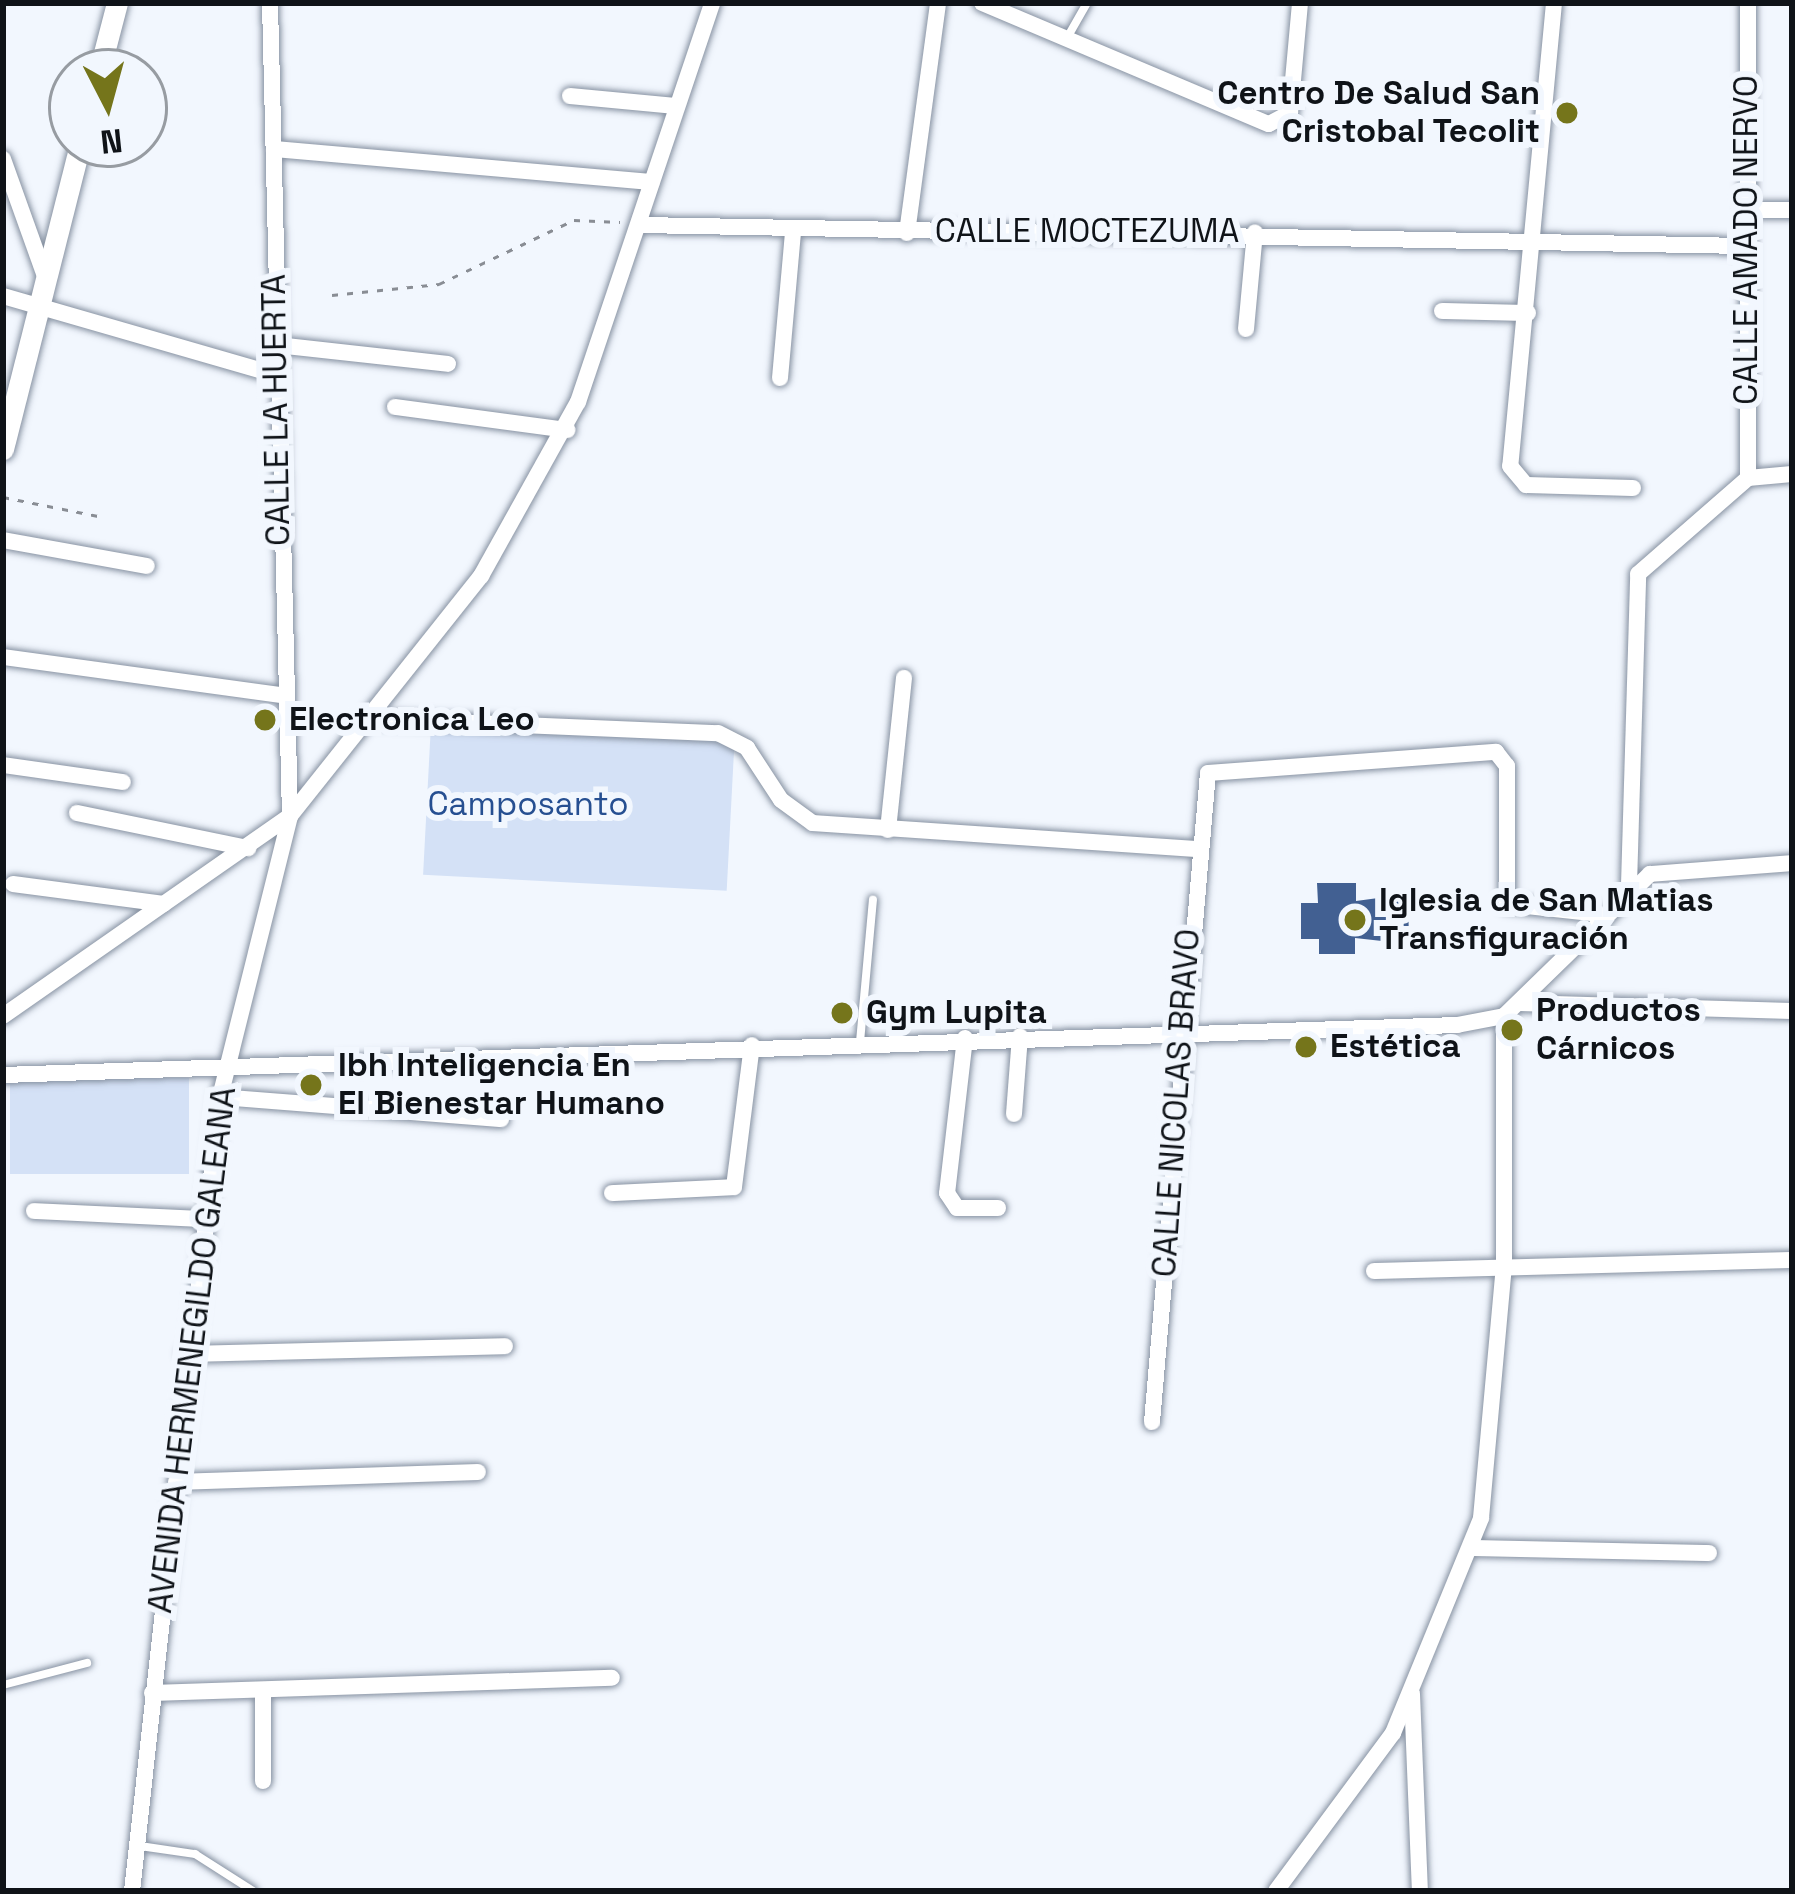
<!DOCTYPE html>
<meta charset="utf-8">
<style>
body{margin:0}
#map{position:relative;width:1795px;height:1894px;overflow:hidden;background:#f2f7fe;font-family:"Space Grotesk",sans-serif}
div>[style]{position:absolute}
.green>*{inset:0;background:#d4e1f6;transform-origin:0 0}
.building>*{inset:0;background:#426092}
.path>*{height:3px;margin-top:-1.5px;transform-origin:0;background:repeating-linear-gradient(90deg,#898d94 0 6px,transparent 0 15px)}
.roads{filter:drop-shadow(0 0 3px #8792a2) drop-shadow(0 0 3px #8792a2)}
.service>*{height:8px;margin:-4px;padding:0 4px;transform-origin:4px;border-radius:4px;background:#fff}
.minor>*{height:16px;margin:-8px;padding:0 8px;transform-origin:8px;border-radius:8px;background:#fff}
.tertiary>*{height:21px;margin:-10.5px;padding:0 10.5px;transform-origin:10.5px;border-radius:10.5px;background:#fff}
.dots>*{width:33px;height:33px;translate:-50% -50%;box-sizing:border-box;border:6px solid #f2f7fe;border-radius:50%}
span{translate:-50% -50%;white-space:nowrap;text-align:center;line-height:1.15;-webkit-text-stroke:12px #f2f7fe;paint-order:stroke}
.poi-label{font-size:33px;color:#0f1318;font-weight:700}
.right{translate:-100% -50%;text-align:right}
.left{translate:0 -50%;text-align:left}
.street-label{font-size:33px;color:#0f1318}
.park-label{font-size:33px;color:#264f91}
.frame{position:absolute;inset:0;border:6px solid #0f1318;pointer-events:none}
.north{position:absolute;left:48px;top:48px;width:120px;height:120px;box-sizing:border-box;background:#f2f7fe;border:3px solid #979ca2;border-radius:50%;rotate:174deg;font-size:33px;font-weight:700;line-height:48px;text-align:center;color:#0f1318}
.north::after{content:'';display:block;margin:auto;width:42px;height:54px;background:#75751b;clip-path:polygon(50% 0,100% 100%,50% 72%,0 100%)}
</style>
<div id="map">
<div class="green">
<div style="left:431px;top:724px;width:304px;height:151px;rotate:3deg"></div>
<div style="left:10px;top:1078px;width:179px;height:96px"></div>
</div>
<div class="building">
<div style="clip-path:polygon(1317px 883px,1356px 883px,1356px 901px,1408px 894px,1409px 944px,1355px 938px,1355px 954px,1319px 954px,1319px 939px,1301px 939px,1301px 903px,1318px 903px)"></div>
</div>
<div class="path">
<div style="left:332px;top:295px;width:108px;rotate:-5.9deg"></div>
<div style="left:439px;top:284px;width:149px;rotate:-25.4deg"></div>
<div style="left:574px;top:220px;width:46px;rotate:2.5deg"></div>
<div style="left:3px;top:497px;width:102px;rotate:11.3deg"></div>
</div>
<div class="roads">
<div class="service">
<div style="left:1067px;top:38px;width:40px;rotate:-60.3deg"></div>
<div style="left:860px;top:1042px;width:143px;rotate:-84.8deg"></div>
<div style="left:3px;top:1685px;width:87px;rotate:-14.7deg"></div>
<div style="left:140px;top:1846px;width:56px;rotate:8.3deg"></div>
<div style="left:195px;top:1854px;width:69px;rotate:32.5deg"></div>
</div>
<div class="minor">
<div style="left:982px;top:3px;width:311px;rotate:22.9deg"></div>
<div style="left:1269px;top:124px;width:24px;rotate:-28deg"></div>
<div style="left:1290px;top:113px;width:110px;rotate:-84.8deg"></div>
<div style="left:1554px;top:3px;width:465px;rotate:95.4deg"></div>
<div style="left:1510px;top:466px;width:25px;rotate:50deg"></div>
<div style="left:1526px;top:485px;width:107px;rotate:1.6deg"></div>
<div style="left:570px;top:96px;width:106px;rotate:5.4deg"></div>
<div style="left:274px;top:149px;width:379px;rotate:5deg"></div>
<div style="left:3px;top:159px;width:124px;rotate:70.3deg"></div>
<div style="left:1747px;top:210px;width:45px"></div>
<div style="left:641px;top:225px;width:1106px;rotate:1.09deg"></div>
<div style="left:907px;top:233px;width:232px;rotate:-82.3deg"></div>
<div style="left:3px;top:296px;width:284px;rotate:16.1deg"></div>
<div style="left:1442px;top:311px;width:86px;rotate:1.3deg"></div>
<div style="left:1246px;top:329px;width:97px;rotate:-84.7deg"></div>
<div style="left:277px;top:345px;width:172px;rotate:6.3deg"></div>
<div style="left:780px;top:378px;width:148px;rotate:-84.9deg"></div>
<div style="left:395px;top:407px;width:174px;rotate:7.6deg"></div>
<div style="left:1748px;top:478px;width:475px;rotate:-90deg"></div>
<div style="left:3px;top:540px;width:146px;rotate:10.2deg"></div>
<div style="left:3px;top:657px;width:282px;rotate:7.8deg"></div>
<div style="left:378px;top:719px;width:340px;rotate:2.4deg"></div>
<div style="left:718px;top:733px;width:33px;rotate:27deg"></div>
<div style="left:747px;top:748px;width:62px;rotate:56.8deg"></div>
<div style="left:781px;top:800px;width:39px;rotate:36deg"></div>
<div style="left:813px;top:823px;width:383px;rotate:3.9deg"></div>
<div style="left:3px;top:765px;width:121px;rotate:8.1deg"></div>
<div style="left:77px;top:813px;width:175px;rotate:11.6deg"></div>
<div style="left:888px;top:830px;width:153px;rotate:-84deg"></div>
<div style="left:13px;top:884px;width:152px;rotate:7.5deg"></div>
<div style="left:1629px;top:885px;width:311px;rotate:-88.3deg"></div>
<div style="left:1638px;top:574px;width:146px;rotate:-41.1deg"></div>
<div style="left:1748px;top:478px;width:44px;rotate:-5.2deg"></div>
<div style="left:1519px;top:1003px;width:273px;rotate:1.7deg"></div>
<div style="left:3px;top:1016px;width:350px;rotate:-34.9deg"></div>
<div style="left:290px;top:816px;width:307px;rotate:-51.5deg"></div>
<div style="left:481px;top:576px;width:199px;rotate:-60.9deg"></div>
<div style="left:578px;top:402px;width:421px;rotate:-71.4deg"></div>
<div style="left:965px;top:1038px;width:156px;rotate:96.6deg"></div>
<div style="left:947px;top:1193px;width:18px;rotate:56deg"></div>
<div style="left:957px;top:1208px;width:41px"></div>
<div style="left:3px;top:1075px;width:1455px;rotate:-1.97deg"></div>
<div style="left:1457px;top:1025px;width:48px;rotate:-10.8deg"></div>
<div style="left:1504px;top:1016px;width:204px;rotate:-44.2deg"></div>
<div style="left:1650px;top:874px;width:142px;rotate:-4.4deg"></div>
<div style="left:220px;top:1097px;width:282px;rotate:4.5deg"></div>
<div style="left:1014px;top:1114px;width:78px;rotate:-85.6deg"></div>
<div style="left:612px;top:1193px;width:122px;rotate:-2.8deg"></div>
<div style="left:734px;top:1187px;width:143px;rotate:-82.8deg"></div>
<div style="left:34px;top:1211px;width:170px;rotate:2.7deg"></div>
<div style="left:1374px;top:1271px;width:418px;rotate:-1.5deg"></div>
<div style="left:186px;top:1354px;width:319px;rotate:-1.4deg"></div>
<div style="left:1152px;top:1422px;width:651px;rotate:-85.07deg"></div>
<div style="left:1208px;top:773px;width:289px;rotate:-4.2deg"></div>
<div style="left:1496px;top:752px;width:18px;rotate:52deg"></div>
<div style="left:1507px;top:766px;width:138px;rotate:90deg"></div>
<div style="left:1507px;top:904px;width:93px;rotate:6.2deg"></div>
<div style="left:176px;top:1482px;width:302px;rotate:-1.9deg"></div>
<div style="left:1470px;top:1548px;width:239px;rotate:1.2deg"></div>
<div style="left:152px;top:1693px;width:460px;rotate:-1.9deg"></div>
<div style="left:1412px;top:1694px;width:197px;rotate:87.7deg"></div>
<div style="left:263px;top:1781px;width:88px;rotate:-90deg"></div>
<div style="left:132px;top:1891px;width:799px;rotate:-83.68deg"></div>
<div style="left:220px;top:1097px;width:290px;rotate:-76deg"></div>
<div style="left:290px;top:816px;width:813px;rotate:-91.41deg"></div>
<div style="left:1276px;top:1891px;width:197px;rotate:-53.5deg"></div>
<div style="left:1393px;top:1733px;width:232px;rotate:-67.7deg"></div>
<div style="left:1481px;top:1518px;width:254px;rotate:-84.8deg"></div>
<div style="left:1504px;top:1265px;width:249px;rotate:-90deg"></div>
</div>
<div class="tertiary">
<div style="left:99px;top:72px;width:71px;rotate:-75.4deg"></div>
<div style="left:3px;top:449px;width:315px;rotate:-75.8deg"></div>
</div>
</div>
<div class="dots">
<div style="left:1567px;top:113px;background:#75751b"></div>
<div style="left:265px;top:720px;background:#75751b"></div>
<div style="left:1355px;top:920px;background:#75751b"></div>
<div style="left:842px;top:1013px;background:#75751b"></div>
<div style="left:1512px;top:1030px;background:#75751b"></div>
<div style="left:1306px;top:1047px;background:#75751b"></div>
<div style="left:311px;top:1085px;background:#75751b"></div>
</div>
<div class="poi-label">
<span class="right" style="left:1540px;top:113px">Centro De Salud San<br>Cristobal Tecolit</span>
<span class="left" style="left:289px;top:720px">Electronica Leo</span>
<span class="left" style="left:1379px;top:920px">Iglesia de San Matias<br>Transfiguración</span>
<span class="left" style="left:1536px;top:1030px">Productos<br>Cárnicos</span>
<span class="left" style="left:866px;top:1013px">Gym Lupita</span>
<span class="left" style="left:1330px;top:1047px">Estética</span>
<span class="left" style="left:338px;top:1085px">Ibh Inteligencia En<br>El Bienestar Humano</span>
</div>
<div class="street-label">
<span style="left:1087px;top:232px">CALLE MOCTEZUMA</span>
<span style="left:1747px;top:240px;rotate:-90deg">CALLE AMADO NERVO</span>
<span style="left:277px;top:410px;rotate:-91deg">CALLE LA HUERTA</span>
<span style="left:1177px;top:1103px;rotate:-86deg">CALLE NICOLAS BRAVO</span>
<span style="left:193px;top:1350px;rotate:-83deg">AVENIDA HERMENEGILDO GALEANA</span>
</div>
<div class="park-label">
<span style="left:528px;top:805px">Camposanto</span>
</div>
<div class="frame"></div>
<div class="north">N</div>
</div>
